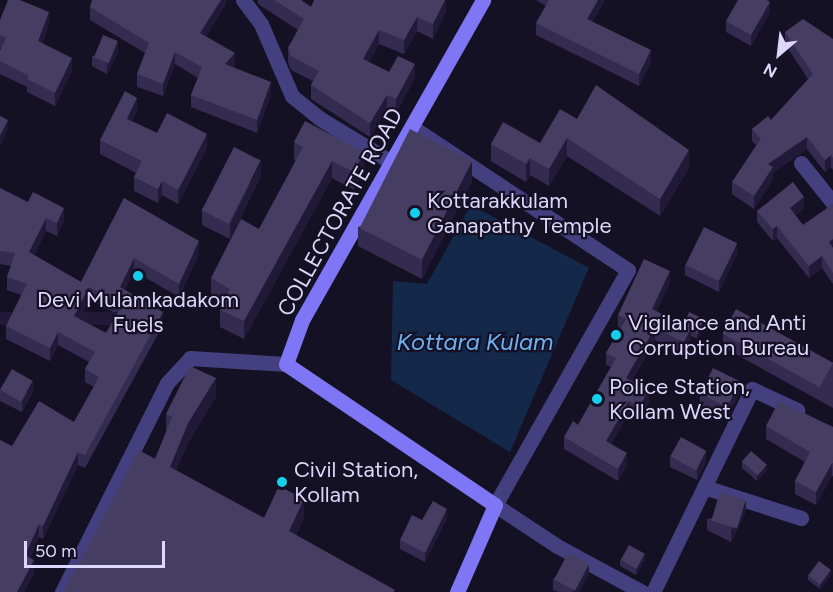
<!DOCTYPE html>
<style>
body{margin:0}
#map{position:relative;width:833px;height:592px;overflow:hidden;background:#151124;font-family:Figtree,sans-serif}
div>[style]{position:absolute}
.water>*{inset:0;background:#14284a}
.street>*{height:15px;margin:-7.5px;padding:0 7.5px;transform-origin:7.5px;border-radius:7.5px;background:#44407f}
.secondary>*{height:15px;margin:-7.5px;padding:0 7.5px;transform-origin:7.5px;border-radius:7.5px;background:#7e76f4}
.wall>*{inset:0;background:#342b51}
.shaded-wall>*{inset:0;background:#201937;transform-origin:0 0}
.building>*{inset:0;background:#463d63;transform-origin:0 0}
.dots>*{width:16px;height:16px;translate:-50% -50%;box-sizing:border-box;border:3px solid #151124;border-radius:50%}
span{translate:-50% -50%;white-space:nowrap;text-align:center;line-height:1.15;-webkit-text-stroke:4.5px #151124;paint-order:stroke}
.poi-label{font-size:22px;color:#ddd7fc}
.left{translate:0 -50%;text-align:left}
.street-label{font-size:22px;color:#ddd7fc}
.water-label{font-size:24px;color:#6eb1f3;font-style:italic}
.north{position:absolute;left:749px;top:24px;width:60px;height:60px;-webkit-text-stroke:4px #151124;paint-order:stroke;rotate:208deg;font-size:16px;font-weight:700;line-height:24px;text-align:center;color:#ddd7fc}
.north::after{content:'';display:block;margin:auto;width:21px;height:27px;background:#ddd7fc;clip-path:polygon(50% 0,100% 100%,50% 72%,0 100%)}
.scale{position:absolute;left:24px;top:541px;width:141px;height:27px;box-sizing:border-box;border:3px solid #ddd7fc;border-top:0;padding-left:8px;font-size:18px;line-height:21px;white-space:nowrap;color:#ddd7fc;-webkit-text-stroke:4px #151124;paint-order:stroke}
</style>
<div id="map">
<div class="water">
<div style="clip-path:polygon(471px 205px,589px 268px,510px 452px,391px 380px,393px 281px,427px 284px)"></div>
</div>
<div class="street">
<div style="left:243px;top:0;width:30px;rotate:53deg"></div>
<div style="left:261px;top:24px;width:78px;rotate:66.7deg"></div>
<div style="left:292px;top:96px;width:35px;rotate:39deg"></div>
<div style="left:319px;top:118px;width:84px;rotate:31.4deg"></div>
<div style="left:412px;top:127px;width:259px;rotate:33.5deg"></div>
<div style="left:628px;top:270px;width:270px;rotate:119.5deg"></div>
<div style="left:495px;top:505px;width:74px;rotate:33.5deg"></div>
<div style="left:557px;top:546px;width:97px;rotate:28.4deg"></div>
<div style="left:801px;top:163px;width:51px;rotate:51.3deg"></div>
<div style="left:704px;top:487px;width:102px;rotate:17.7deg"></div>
<div style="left:62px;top:592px;width:234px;rotate:-63.3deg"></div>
<div style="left:167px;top:383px;width:34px;rotate:-47deg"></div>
<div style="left:190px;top:358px;width:96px;rotate:3.6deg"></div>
<div style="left:653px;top:592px;width:226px;rotate:-64deg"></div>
<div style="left:752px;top:389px;width:50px;rotate:25deg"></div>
</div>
<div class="secondary">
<div style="left:457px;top:592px;width:95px;rotate:-66.4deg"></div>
<div style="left:495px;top:505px;width:252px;rotate:-146deg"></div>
<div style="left:286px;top:364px;width:47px;rotate:-70deg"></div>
<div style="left:302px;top:320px;width:368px;rotate:-60.5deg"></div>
</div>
<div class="wall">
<div style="clip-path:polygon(226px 0,226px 4px,206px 36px,235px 65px,233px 67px,271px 95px,257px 133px,191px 107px,191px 95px,198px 78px,175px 64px,163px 96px,137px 87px,137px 74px,145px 53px,90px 20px,90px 7px)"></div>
<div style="clip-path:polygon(258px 0,301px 0,311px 7px,446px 0,446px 11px,433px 39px,417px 31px,404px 54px,379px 44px,369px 62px,389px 72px,415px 78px,396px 113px,387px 109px,370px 137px,311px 99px,311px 85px,313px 81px,291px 70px,288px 63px,288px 48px,298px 30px,258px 4px)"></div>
<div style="clip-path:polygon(536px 0,605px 0,592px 22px,651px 62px,639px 86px,536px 35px,536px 23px,546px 6px)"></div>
<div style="clip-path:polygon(770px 12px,751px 46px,726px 32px,726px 21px)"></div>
<div style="clip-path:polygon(0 20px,49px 24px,42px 43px,72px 71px,55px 106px,27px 92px,27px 87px,0 74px,0 51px,1px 48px,0 48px)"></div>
<div style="clip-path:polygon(785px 32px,833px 39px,833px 170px,831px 167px,825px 172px,807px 149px,773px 173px,773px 179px,754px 209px,732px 194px,732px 182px,756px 145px,752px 141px,752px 129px,771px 120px,808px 79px,785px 44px)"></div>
<div style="clip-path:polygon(118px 52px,107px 74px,92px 66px,92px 56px)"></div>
<div style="clip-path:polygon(137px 111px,132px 121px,157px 133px,207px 148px,178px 204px,162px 195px,158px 203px,134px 191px,134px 177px,136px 173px,100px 154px,100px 140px)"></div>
<div style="clip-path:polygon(577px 119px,689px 168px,660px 216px,567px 156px,549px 186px,530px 175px,526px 182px,491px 161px,491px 144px,540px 143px)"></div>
<div style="clip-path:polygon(294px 142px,364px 170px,354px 190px,332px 178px,244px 339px,220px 327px,220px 310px,224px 303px,211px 295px,211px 278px,259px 229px,296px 161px,294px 160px)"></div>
<div style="clip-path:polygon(261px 176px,230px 239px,202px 225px,202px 210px)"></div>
<div style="clip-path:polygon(472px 181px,422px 279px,358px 246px,358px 227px)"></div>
<div style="clip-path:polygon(evenodd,0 188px,64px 221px,57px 236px,46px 231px,34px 255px,81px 282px,124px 198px,199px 254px,179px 297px,134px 271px,125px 289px,163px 325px,85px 468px,78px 465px,43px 539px,39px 537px,30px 558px,34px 573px,24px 592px,0 592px,12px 446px,74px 422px,94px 387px,85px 382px,85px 369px,89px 362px,58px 345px,50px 361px,6px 339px,6px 326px,21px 295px,7px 290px,7px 277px,11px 266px,0 264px,0 188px,89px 300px,117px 314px,106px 333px,79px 319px,89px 300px)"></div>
<div style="clip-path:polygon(833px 204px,833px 284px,822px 268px,809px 278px,777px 238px,773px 241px,757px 222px,757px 211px,804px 209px,795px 216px,803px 225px)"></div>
<div style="clip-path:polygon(737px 254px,719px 292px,685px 275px,685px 265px)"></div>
<div style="clip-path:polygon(670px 283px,656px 312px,684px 325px,704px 324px,697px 339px,691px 336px,691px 340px,684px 354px,655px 340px,632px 380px,649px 402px,639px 419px,629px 413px,611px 444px,627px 465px,618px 481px,564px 449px,564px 437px,578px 425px,611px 367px,606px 365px,606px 353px,621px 328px,618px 327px,618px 315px)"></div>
<div style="clip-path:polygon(723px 334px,833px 363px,833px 408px,723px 347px)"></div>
<div style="clip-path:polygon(0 390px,33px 392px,22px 412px,0 401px)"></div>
<div style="clip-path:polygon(740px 392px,727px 419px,700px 405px,700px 394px)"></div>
<div style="clip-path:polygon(216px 397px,188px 443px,176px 470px,264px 518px,304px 518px,296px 535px,395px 592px,155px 459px,166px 433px,166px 414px)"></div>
<div style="clip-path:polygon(766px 426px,833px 427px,833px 476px,832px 476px,816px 505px,795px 494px,795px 481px,805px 462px,766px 439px)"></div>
<div style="clip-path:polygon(670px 456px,706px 462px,697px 480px,670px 467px)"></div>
<div style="clip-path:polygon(742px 462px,767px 470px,757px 481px,742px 468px)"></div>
<div style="clip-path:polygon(746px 511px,731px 542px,707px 530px,707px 519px)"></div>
<div style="clip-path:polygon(447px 518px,425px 562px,400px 549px,400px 540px,422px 520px)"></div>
<div style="clip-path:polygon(620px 560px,645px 560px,636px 575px,620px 566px)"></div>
<div style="clip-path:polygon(589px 574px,579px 592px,558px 592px,553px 590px,553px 579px)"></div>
<div style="clip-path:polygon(808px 575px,831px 575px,820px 589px,808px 580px)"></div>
</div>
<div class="shaded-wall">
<div style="clip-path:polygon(221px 0,226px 0,226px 4px,200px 45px,200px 33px)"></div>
<div style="clip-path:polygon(445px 0,446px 0,446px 11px,433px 39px,433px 24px)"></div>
<div style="clip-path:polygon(598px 0,605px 0,587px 31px,587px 19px)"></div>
<div style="clip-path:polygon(770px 2px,770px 12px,751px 46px,751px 35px)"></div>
<div style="clip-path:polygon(49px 12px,49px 24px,38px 53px,38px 41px)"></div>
<div style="clip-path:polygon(417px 17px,417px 31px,404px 54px,404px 40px)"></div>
<div style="clip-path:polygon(379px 30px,379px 44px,363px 73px,363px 59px)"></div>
<div style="clip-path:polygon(118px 41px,118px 52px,107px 74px,107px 64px)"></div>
<div style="clip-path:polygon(651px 50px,651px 62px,639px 86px,639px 74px)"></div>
<div style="clip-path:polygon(175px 52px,175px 64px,163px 96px,163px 84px)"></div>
<div style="clip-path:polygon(235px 53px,235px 65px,225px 77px,225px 64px)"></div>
<div style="clip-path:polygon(72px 58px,72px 71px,55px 106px,55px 93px)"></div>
<div style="clip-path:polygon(415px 64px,415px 78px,396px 113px,396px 99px)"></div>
<div style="clip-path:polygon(271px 82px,271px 95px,257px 133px,257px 120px)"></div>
<div style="clip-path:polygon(387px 95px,387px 109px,370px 137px,370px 123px)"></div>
<div style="clip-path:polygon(137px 98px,137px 111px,127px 133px,127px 119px)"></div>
<div style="clip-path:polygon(8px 120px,8px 130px,0 147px,0 136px)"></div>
<div style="clip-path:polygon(207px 134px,207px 148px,178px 204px,178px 190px)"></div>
<div style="clip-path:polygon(807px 137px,807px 149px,773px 173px,773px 179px,754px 209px,754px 196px,768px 164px)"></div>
<div style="clip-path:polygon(567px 138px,567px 156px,549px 186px,549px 169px)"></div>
<div style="clip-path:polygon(689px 150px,689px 168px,660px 216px,660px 199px)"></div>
<div style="clip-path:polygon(364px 152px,364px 170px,354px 190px,354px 172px)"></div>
<div style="clip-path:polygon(831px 155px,831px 167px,825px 172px,825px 160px)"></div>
<div style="clip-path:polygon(530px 158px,530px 175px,526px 182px,526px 164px)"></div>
<div style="clip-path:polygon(261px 161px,261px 176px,230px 239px,230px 224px)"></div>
<div style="clip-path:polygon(332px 161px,332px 178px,244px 339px,244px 321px)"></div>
<div style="clip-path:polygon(472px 161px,472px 181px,422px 279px,422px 259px)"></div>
<div style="clip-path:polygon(162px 181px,162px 195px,158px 203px,158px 189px)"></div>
<div style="clip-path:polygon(804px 197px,804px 209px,790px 220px,790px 208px)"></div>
<div style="clip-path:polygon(64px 208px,64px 221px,57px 236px,57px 223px)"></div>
<div style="clip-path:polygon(46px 218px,46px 231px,29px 265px,29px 252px)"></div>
<div style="clip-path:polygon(777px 226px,777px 238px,773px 241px,773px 229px)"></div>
<div style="clip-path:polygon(833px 239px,833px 250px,829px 242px)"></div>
<div style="clip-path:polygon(199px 241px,199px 254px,179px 297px,179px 284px)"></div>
<div style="clip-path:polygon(737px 243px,737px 254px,719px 292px,719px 281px)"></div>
<div style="clip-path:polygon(822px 256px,822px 268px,809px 278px,809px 266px)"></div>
<div style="clip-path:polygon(134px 258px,134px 271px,120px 300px,120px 287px)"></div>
<div style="clip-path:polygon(670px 271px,670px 283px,652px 321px,652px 309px)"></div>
<div style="clip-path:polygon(89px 287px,89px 300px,74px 329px,74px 316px)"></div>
<div style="left:163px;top:312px;width:13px;height:163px;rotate:90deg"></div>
<div style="clip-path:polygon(704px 319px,704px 324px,697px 339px,697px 334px)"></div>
<div style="clip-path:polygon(655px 328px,655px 340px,626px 389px,626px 378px)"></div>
<div style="clip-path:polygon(691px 328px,691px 340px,684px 354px,684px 342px)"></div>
<div style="clip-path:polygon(58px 332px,58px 345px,50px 361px,50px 348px)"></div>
<div style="clip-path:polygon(216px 378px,216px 397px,188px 443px,170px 486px,170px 467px,188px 423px)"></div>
<div style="clip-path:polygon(33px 381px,33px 392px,22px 412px,22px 402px)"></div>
<div style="clip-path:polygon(740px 381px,740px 392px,727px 419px,727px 408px)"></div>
<div style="clip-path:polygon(649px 390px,649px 402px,639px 419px,639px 407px)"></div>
<div style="clip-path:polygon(629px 401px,629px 413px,606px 453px,606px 441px)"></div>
<div style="clip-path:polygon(706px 451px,706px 462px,697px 480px,697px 470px)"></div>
<div style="clip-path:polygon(78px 452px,78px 465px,43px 539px,43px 526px)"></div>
<div style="clip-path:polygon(627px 453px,627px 465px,618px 481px,618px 469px)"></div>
<div style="clip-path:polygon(832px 463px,832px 476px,816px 505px,816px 492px)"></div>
<div style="clip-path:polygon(767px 465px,767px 470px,757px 481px,757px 476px)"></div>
<div style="clip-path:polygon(304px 499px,304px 518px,289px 551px,289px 531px)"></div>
<div style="clip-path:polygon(746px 500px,746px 511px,731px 542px,731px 531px)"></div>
<div style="clip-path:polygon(447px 509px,447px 518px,425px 562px,425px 553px)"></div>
<div style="clip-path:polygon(39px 524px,39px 537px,25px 568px,25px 555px)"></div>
<div style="clip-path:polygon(645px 554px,645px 560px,636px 575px,636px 570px)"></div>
<div style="clip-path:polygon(34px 560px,34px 573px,24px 592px,17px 592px)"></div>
<div style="clip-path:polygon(589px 564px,589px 574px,579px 592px,573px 592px,573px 590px)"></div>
<div style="clip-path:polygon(831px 570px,831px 575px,820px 589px,820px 584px)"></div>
</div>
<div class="building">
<div style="clip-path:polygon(8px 0,20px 0,49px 12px,38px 41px,72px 58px,55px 93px,27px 79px,29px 76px,0 61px,0 51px,6px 38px,0 35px,0 20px)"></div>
<div style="clip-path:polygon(92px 0,221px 0,200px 33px,235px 53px,225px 64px,271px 82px,257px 120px,191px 95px,202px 67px,175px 52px,163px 84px,137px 74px,149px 43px,90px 7px)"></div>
<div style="clip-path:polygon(274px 0,301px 0,311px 7px,314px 0,445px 0,433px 24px,417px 17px,404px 40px,379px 30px,363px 59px,389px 72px,398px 56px,415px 64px,396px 99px,387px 95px,370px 123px,311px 85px,319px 71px,291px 56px,288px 48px,304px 19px)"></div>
<div style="clip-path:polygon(549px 0,598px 0,587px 19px,651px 50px,639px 74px,536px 23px)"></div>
<div style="clip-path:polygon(738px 0,767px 0,770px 2px,751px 35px,726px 21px)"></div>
<div style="clip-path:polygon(803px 19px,833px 39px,833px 158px,831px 155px,825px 160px,807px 137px,768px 164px,773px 167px,754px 196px,732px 182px,761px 139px,752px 129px,768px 116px,771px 120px,813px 74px,785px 32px)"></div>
<div style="left:103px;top:35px;width:16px;height:24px;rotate:22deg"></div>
<div style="clip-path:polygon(596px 85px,689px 150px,660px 199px,567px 138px,549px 169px,530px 158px,526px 164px,491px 144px,503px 122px,540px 143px,560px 109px,577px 119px)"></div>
<div style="clip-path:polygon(125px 91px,137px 98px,127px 119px,157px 133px,167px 113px,207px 134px,178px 190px,162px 181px,158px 189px,134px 177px,142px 161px,100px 140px)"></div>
<div style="clip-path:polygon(0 116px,8px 120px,0 136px)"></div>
<div style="clip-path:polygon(305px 121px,364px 152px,354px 172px,332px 161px,244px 321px,220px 310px,230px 289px,211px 278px,241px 219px,259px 229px,303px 147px,294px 142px)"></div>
<div style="left:410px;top:129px;width:70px;height:111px;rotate:27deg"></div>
<div style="left:234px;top:147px;width:30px;height:71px;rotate:27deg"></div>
<div style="clip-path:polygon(793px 182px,804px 197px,790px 208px,803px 225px,833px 204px,833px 239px,829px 242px,833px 248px,833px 273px,822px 256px,809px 266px,777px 226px,773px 229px,757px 211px)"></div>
<div style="clip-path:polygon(evenodd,0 188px,28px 202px,33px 192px,64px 208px,57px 223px,46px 218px,29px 252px,81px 282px,124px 198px,199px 241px,179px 284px,134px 258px,120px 287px,163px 312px,85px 455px,78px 452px,43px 526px,39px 524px,25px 555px,34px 560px,17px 592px,0 592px,0 440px,12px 446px,39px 401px,74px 422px,99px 377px,85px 369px,95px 352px,58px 332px,50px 348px,6px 326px,27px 284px,7px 277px,15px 253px,0 251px,0 188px,89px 287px,123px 304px,106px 333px,74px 316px,89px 287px)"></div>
<div style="left:704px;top:227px;width:37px;height:42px;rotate:26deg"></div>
<div style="clip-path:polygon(644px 259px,670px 271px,652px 309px,691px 328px,684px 342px,655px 328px,626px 378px,649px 390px,639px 407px,629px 401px,606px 441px,627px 453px,618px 469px,564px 437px,573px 421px,578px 425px,616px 358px,606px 353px,626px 319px,618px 315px)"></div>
<div style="left:736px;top:309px;width:111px;height:28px;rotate:29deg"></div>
<div style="clip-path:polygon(689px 312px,704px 319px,697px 334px,691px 331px,691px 328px,684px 325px)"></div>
<div style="clip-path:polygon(190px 366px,216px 378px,188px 423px,170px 467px,264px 518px,279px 486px,304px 499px,289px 531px,395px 590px,394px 592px,64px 592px,139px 450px,155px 459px,172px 417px,166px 414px)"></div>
<div style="left:713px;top:368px;width:30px;height:29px;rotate:26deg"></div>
<div style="left:12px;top:369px;width:24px;height:24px;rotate:30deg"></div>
<div style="clip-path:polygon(779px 401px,833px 427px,833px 463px,832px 463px,816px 492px,795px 481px,810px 452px,766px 426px)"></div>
<div style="left:681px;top:437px;width:29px;height:22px;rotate:29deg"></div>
<div style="left:751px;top:451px;width:21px;height:14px;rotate:41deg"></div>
<div style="left:720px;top:492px;width:27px;height:30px;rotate:17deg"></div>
<div style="clip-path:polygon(433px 501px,447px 509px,425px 553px,400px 540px,412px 515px,422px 520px)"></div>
<div style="left:629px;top:545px;width:18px;height:17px;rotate:29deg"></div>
<div style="left:568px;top:553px;width:24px;height:30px;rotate:28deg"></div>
<div style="left:819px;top:561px;width:15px;height:18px;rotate:37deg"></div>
</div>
<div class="dots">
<div style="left:415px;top:213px;background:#14ceeb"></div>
<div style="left:138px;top:276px;background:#14ceeb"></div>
<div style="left:616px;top:335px;background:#14ceeb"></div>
<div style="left:597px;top:399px;background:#14ceeb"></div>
<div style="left:282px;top:482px;background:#14ceeb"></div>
</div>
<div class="poi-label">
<span class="left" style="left:427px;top:213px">Kottarakkulam<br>Ganapathy Temple</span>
<span style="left:138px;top:312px">Devi Mulamkadakom<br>Fuels</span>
<span class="left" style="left:628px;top:335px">Vigilance and Anti<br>Corruption Bureau</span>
<span class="left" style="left:609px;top:399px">Police Station,<br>Kollam West</span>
<span class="left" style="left:294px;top:482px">Civil Station,<br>Kollam</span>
</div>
<div class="street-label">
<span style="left:340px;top:212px;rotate:-61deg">COLLECTORATE ROAD</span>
</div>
<div class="water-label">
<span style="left:475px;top:342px">Kottara Kulam</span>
</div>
<div class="north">N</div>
<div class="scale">50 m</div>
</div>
